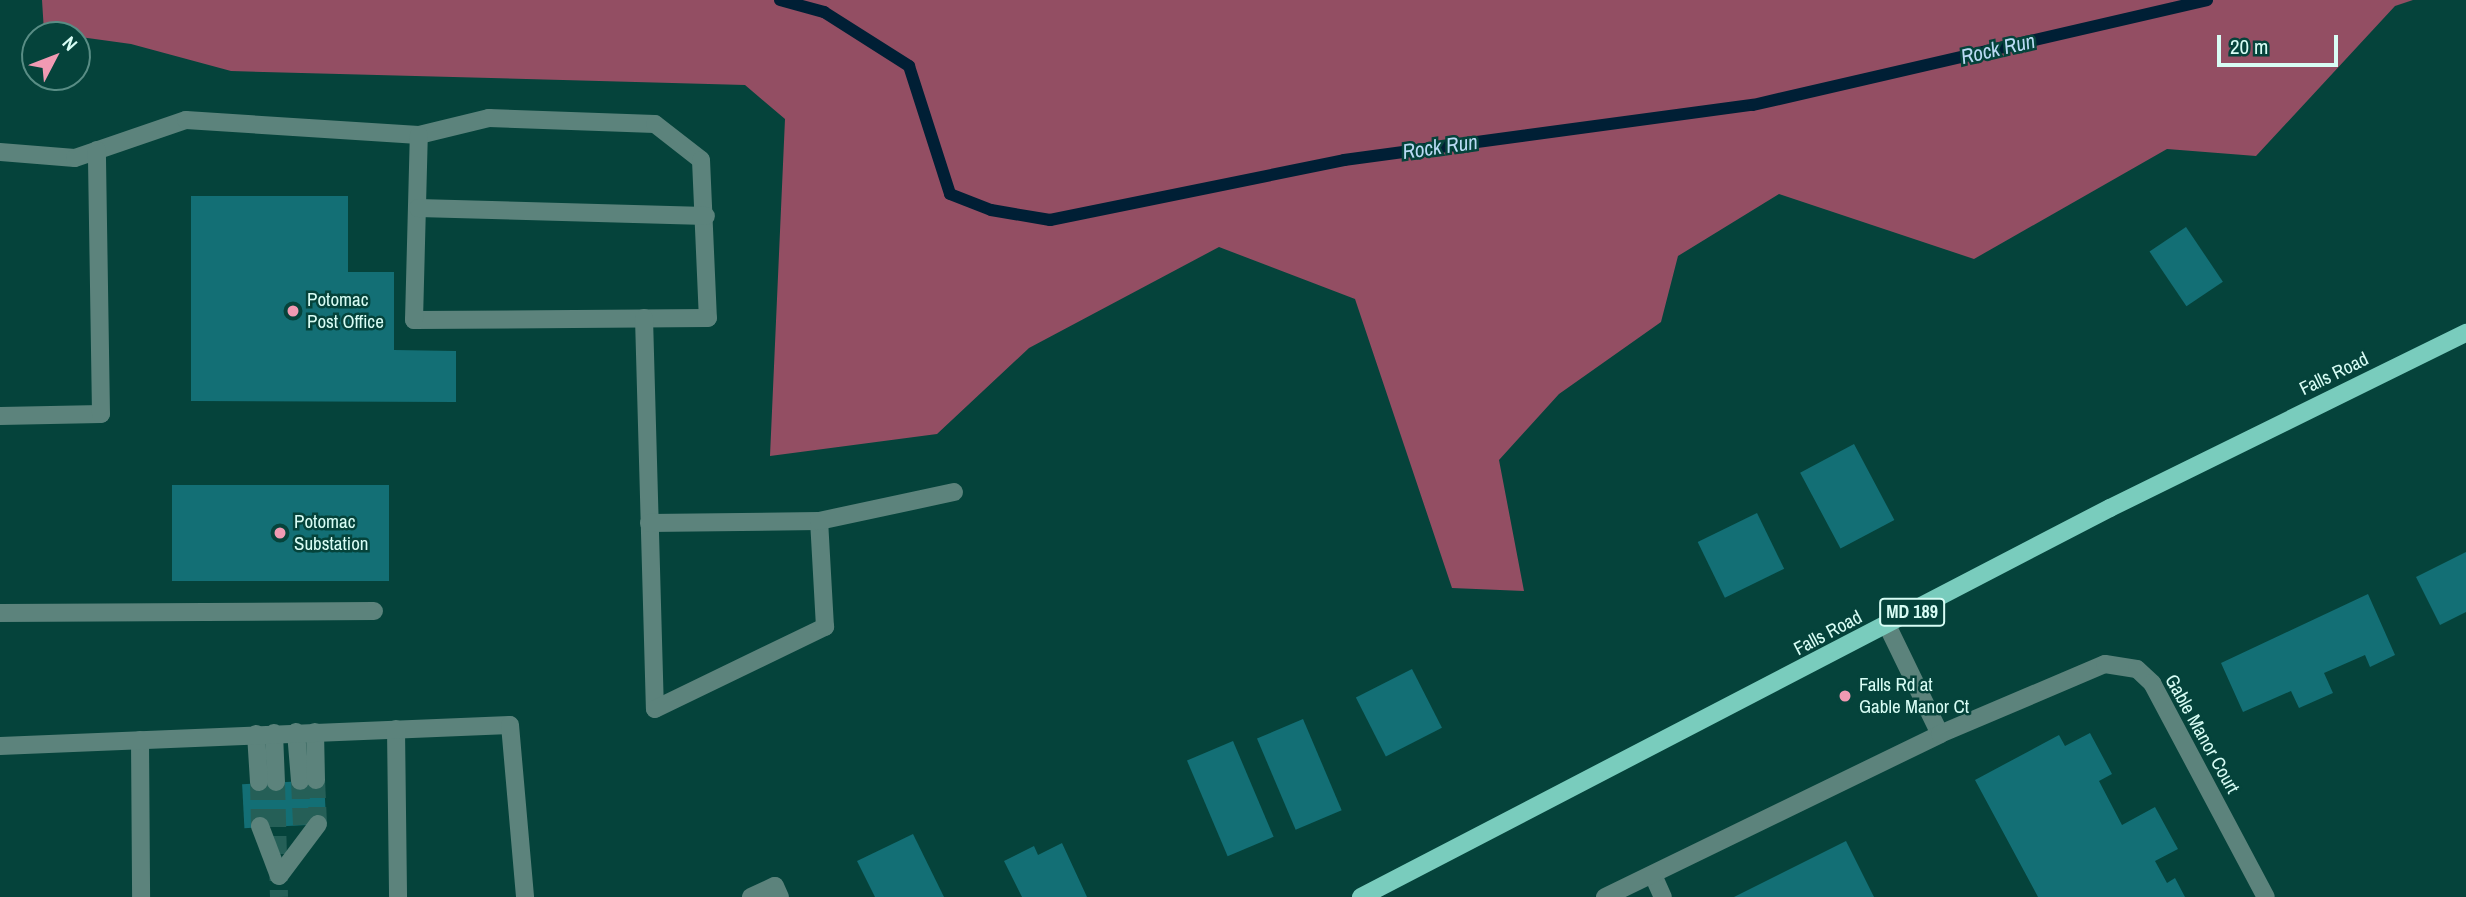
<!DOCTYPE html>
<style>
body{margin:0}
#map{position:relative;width:2466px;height:897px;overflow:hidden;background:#05433b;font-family:"Archivo Narrow",sans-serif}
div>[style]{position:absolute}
.forest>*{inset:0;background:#934e63}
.stream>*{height:12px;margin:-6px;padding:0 6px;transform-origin:6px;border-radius:6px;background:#001f35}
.building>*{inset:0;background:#136f75;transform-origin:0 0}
.minor-tunnel>*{height:18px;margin-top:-9px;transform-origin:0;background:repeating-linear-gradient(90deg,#255f57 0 18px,transparent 0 27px)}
.minor>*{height:18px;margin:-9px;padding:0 9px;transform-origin:9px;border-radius:9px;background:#5c837c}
.major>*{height:18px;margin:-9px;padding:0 9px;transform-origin:9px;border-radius:9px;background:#79ccbd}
.dots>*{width:19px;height:19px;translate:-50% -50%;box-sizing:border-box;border:4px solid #05433b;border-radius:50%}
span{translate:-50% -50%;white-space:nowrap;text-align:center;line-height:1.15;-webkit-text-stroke:5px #05433b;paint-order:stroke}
.shield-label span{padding:2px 5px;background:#05433b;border:2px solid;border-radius:5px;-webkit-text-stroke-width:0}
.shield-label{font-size:18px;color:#d8fdf5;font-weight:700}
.poi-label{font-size:19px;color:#d8fdf5}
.left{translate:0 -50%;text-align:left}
.street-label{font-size:19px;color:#d8fdf5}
.water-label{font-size:21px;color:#b9daf4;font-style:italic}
.north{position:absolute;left:21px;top:21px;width:70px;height:70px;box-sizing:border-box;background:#05433b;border:2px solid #598d85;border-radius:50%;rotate:48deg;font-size:19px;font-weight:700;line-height:28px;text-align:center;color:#d8fdf5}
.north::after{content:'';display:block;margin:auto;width:24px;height:32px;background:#f19ab3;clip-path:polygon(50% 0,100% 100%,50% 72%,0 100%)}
.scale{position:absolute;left:2217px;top:35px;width:121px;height:32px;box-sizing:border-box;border:4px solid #d8fdf5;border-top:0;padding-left:9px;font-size:21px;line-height:24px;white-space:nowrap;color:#d8fdf5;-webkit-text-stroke:5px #05433b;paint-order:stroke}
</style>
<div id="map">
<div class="forest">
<div style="clip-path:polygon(42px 0,2413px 0,2395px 6px,2256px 156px,2167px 149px,1974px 259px,1779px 194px,1678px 256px,1661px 322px,1559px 394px,1499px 460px,1524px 591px,1452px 588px,1355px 299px,1219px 247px,1029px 348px,937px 434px,770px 456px,785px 119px,745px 85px,231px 71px,131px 44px,44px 32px)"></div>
</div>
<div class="stream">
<div style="left:780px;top:0;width:46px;rotate:15.3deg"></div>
<div style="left:824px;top:12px;width:101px;rotate:32.4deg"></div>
<div style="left:909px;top:66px;width:134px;rotate:72.2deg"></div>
<div style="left:950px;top:194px;width:44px;rotate:21.3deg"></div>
<div style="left:991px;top:210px;width:60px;rotate:9.6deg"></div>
<div style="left:1050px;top:220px;width:300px;rotate:-11.5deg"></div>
<div style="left:1344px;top:160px;width:413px;rotate:-7.7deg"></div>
<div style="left:1753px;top:105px;width:466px;rotate:-13deg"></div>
</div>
<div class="building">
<div style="clip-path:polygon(191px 196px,348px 196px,348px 272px,394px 272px,394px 350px,456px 351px,456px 402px,191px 401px)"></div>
<div style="left:2186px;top:227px;width:66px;height:44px;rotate:56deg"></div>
<div style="left:1854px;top:444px;width:86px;height:61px;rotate:62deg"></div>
<div style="left:172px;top:485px;width:217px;height:96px"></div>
<div style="left:1757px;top:513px;width:62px;height:66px;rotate:64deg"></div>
<div style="clip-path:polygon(2466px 552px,2466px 612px,2440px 625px,2416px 577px)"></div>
<div style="clip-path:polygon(2368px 594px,2395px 655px,2370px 667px,2365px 655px,2324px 673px,2333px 693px,2299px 708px,2291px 691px,2243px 712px,2221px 663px)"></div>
<div style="left:1412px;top:669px;width:66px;height:63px;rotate:63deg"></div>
<div style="left:1303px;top:719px;width:99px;height:50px;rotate:67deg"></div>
<div style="clip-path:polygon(2090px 733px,2112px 774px,2099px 781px,2122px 825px,2155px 807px,2178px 849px,2155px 861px,2167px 883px,2175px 878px,2185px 897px,2038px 897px,1975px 780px,2059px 735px,2065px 746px)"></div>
<div style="left:1233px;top:741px;width:104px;height:50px;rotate:67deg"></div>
<div style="left:324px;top:780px;width:44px;height:82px;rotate:87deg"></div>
<div style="clip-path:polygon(913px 834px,944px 897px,875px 897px,857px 861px)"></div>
<div style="clip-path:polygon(1846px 841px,1874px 897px,1734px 897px)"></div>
<div style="clip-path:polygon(1062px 843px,1087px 897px,1022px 897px,1004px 861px,1034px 846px,1038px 855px)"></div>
</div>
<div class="minor-tunnel">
<div style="left:316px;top:780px;width:44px;rotate:87.4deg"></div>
<div style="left:300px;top:781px;width:44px;rotate:87.4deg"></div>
<div style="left:259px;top:782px;width:44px;rotate:88.7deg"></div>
<div style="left:276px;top:782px;width:115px;rotate:88.5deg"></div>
</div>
<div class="minor">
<div style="left:0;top:152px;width:75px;rotate:4.6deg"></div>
<div style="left:75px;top:158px;width:117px;rotate:-18.9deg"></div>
<div style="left:186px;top:120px;width:233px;rotate:3.7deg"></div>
<div style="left:419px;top:135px;width:72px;rotate:-13.7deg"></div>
<div style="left:489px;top:118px;width:166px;rotate:2.1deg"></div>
<div style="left:655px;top:124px;width:58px;rotate:38deg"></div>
<div style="left:701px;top:160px;width:158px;rotate:87.5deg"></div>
<div style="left:708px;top:318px;width:294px;rotate:179.6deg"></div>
<div style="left:414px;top:320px;width:185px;rotate:-88.5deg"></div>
<div style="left:418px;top:208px;width:288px;rotate:1.6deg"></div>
<div style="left:644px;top:318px;width:391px;rotate:88.4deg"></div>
<div style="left:655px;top:709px;width:189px;rotate:-25.8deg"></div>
<div style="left:825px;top:627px;width:106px;rotate:-93.2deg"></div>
<div style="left:819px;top:521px;width:170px;rotate:179.3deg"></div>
<div style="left:0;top:416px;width:101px;rotate:-1.1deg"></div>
<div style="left:101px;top:414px;width:264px;rotate:-90.9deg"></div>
<div style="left:819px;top:521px;width:138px;rotate:-12.1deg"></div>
<div style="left:0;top:613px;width:374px;rotate:-0.3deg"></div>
<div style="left:1887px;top:625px;width:121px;rotate:64.1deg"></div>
<div style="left:396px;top:729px;width:168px;rotate:89.3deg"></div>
<div style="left:296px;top:732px;width:49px;rotate:85.3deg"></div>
<div style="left:315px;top:732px;width:48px;rotate:88.8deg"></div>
<div style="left:274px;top:733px;width:49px;rotate:87.7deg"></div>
<div style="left:256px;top:734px;width:48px;rotate:86.4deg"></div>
<div style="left:140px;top:740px;width:157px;rotate:89.6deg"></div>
<div style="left:0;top:746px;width:510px;rotate:-2.36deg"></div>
<div style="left:510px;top:725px;width:173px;rotate:85deg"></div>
<div style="left:260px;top:826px;width:53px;rotate:69.2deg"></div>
<div style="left:1653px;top:875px;width:24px;rotate:66deg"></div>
<div style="left:279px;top:876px;width:65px;rotate:-53.1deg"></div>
<div style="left:751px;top:897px;width:26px;rotate:-25deg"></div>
<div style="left:775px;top:886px;width:12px;rotate:66deg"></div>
<div style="left:1605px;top:897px;width:373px;rotate:-25.9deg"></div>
<div style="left:1940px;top:734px;width:179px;rotate:-23deg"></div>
<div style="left:2105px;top:664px;width:32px;rotate:9deg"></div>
<div style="left:2137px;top:669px;width:21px;rotate:43deg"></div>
<div style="left:2152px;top:683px;width:242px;rotate:62deg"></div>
</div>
<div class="major">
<div style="left:1361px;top:897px;width:844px;rotate:-27.45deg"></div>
<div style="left:2110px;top:508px;width:397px;rotate:-26.2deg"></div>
</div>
<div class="dots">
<div style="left:293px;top:311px;background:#f19ab3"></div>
<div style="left:280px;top:533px;background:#f19ab3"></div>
<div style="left:1845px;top:696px;background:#f19ab3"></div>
</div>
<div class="shield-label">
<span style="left:1912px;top:612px">MD 189</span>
</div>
<div class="poi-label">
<span class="left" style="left:307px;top:311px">Potomac<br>Post Office</span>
<span class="left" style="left:294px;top:533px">Potomac<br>Substation</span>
<span class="left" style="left:1859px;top:696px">Falls Rd at<br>Gable Manor Ct</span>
</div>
<div class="street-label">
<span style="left:2334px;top:374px;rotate:-26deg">Falls Road</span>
<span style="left:1828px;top:633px;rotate:-28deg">Falls Road</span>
<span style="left:2202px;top:734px;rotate:61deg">Gable Manor Court</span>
</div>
<div class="water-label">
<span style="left:1998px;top:49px;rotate:-13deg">Rock Run</span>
<span style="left:1440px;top:147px;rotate:-8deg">Rock Run</span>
</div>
<div class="north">N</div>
<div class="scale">20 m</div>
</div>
